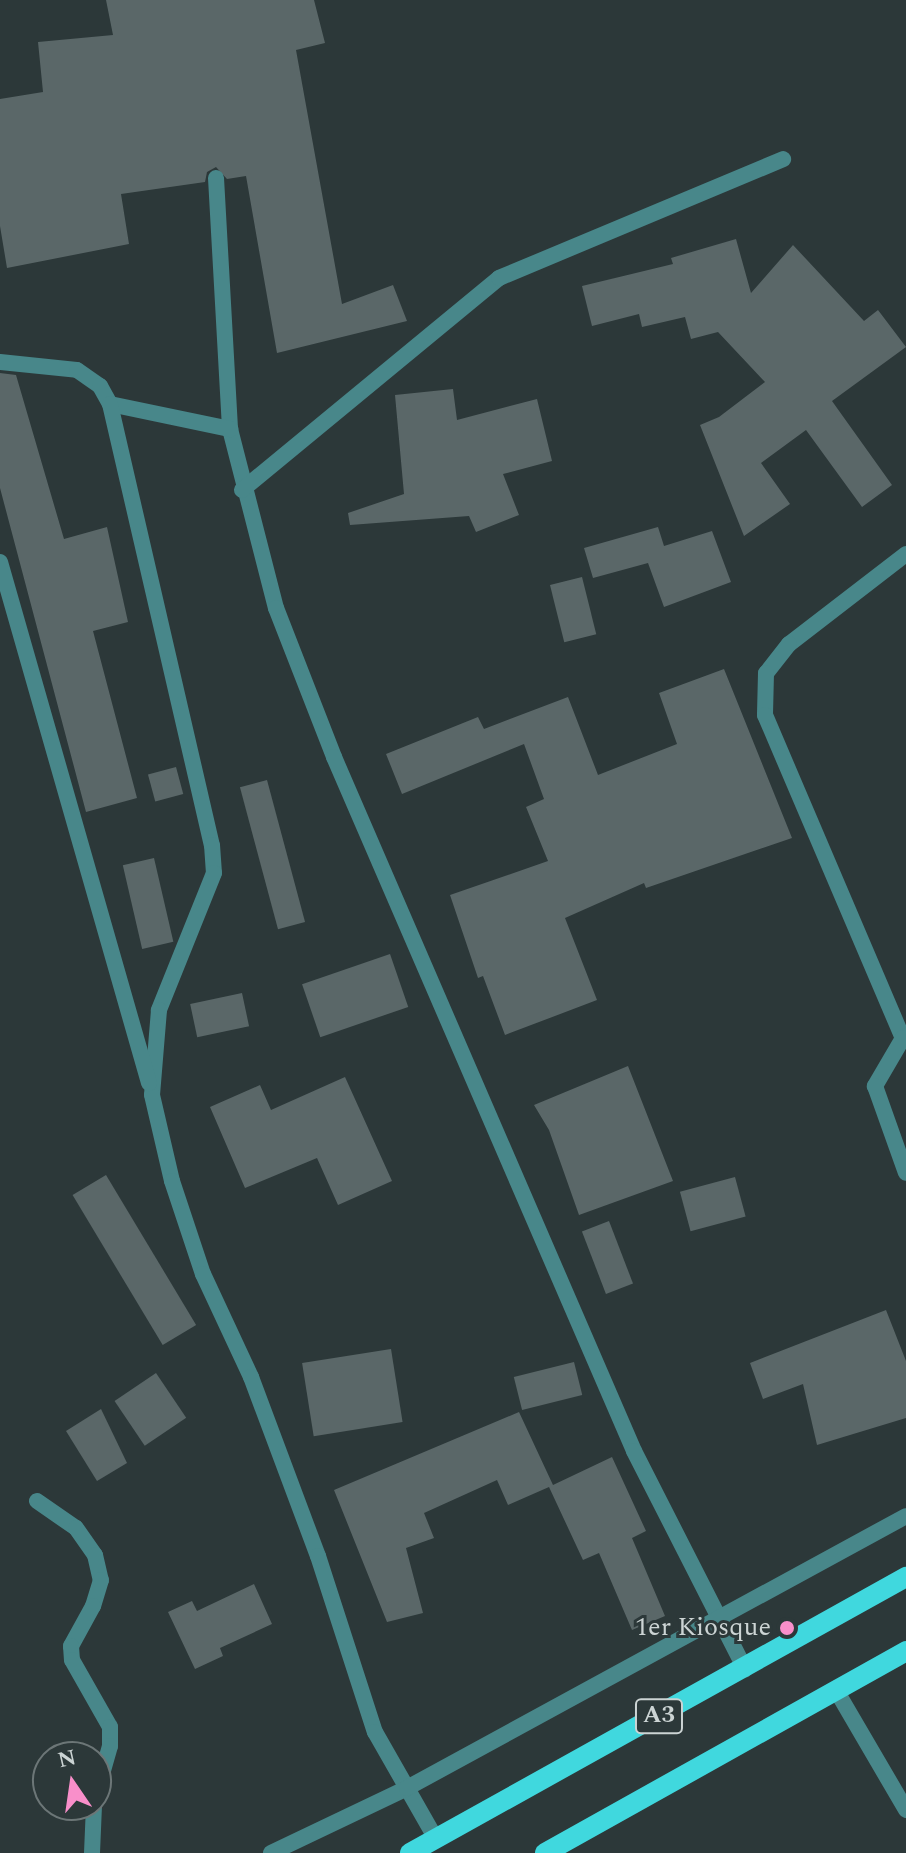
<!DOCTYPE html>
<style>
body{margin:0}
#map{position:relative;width:906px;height:1853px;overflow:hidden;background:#2c3839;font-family:Spectral,serif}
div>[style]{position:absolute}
.building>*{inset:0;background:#5a6768;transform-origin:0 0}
.street>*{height:16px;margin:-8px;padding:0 8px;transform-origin:8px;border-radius:8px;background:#48878a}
.primary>*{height:20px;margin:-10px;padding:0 10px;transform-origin:10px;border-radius:10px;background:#40d8de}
.dots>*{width:22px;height:22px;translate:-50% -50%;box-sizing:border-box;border:4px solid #2c3839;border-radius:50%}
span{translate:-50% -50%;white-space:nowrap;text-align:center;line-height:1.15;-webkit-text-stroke:6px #2c3839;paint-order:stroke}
.shield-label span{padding:2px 6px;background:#2c3839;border:2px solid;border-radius:6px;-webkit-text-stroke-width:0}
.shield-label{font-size:24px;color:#ccd4d4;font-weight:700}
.poi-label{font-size:26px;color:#ccd4d4}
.right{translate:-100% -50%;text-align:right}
.north{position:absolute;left:32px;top:1741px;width:80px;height:80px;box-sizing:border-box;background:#2c3839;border:2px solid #6c7677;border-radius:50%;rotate:347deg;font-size:22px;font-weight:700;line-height:32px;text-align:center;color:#ccd4d4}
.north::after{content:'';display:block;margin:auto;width:28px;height:36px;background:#f98fca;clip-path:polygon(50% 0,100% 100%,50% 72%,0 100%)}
</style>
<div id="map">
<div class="building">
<div style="clip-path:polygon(106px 0,314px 0,325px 43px,296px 50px,342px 304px,393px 285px,407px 321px,277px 353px,246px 176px,227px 179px,216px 167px,207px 172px,205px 182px,121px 194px,129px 244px,7px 268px,0 226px,0 99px,43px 92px,38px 42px,113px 35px)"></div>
<div style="clip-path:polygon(736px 239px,751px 293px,793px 245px,864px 321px,878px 310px,906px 347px,832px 401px,892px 485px,862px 507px,806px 430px,761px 463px,790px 504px,744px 536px,700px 425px,719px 417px,765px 382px,718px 332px,691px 339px,685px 317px,642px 327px,639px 314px,592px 326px,582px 286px,673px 264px,671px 258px)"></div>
<div style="clip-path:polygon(0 373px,16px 375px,64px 539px,107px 527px,128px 622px,93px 631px,137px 798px,86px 812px,0 488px)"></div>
<div style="clip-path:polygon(453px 389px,457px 420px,537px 399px,552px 461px,503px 474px,519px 515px,476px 532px,469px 516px,350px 525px,348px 513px,404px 494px,395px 395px)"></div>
<div style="clip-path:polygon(658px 527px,664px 546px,712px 531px,731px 582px,664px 607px,648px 563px,593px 578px,584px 548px)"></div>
<div style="left:582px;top:577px;width:59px;height:33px;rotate:76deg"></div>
<div style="clip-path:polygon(724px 669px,792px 838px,646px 888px,644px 883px,565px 918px,597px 1000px,505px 1035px,483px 976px,478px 978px,450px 895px,548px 861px,526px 807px,544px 799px,524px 744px,402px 794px,386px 754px,478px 717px,484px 729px,568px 697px,598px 775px,677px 744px,659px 693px)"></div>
<div style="left:176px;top:767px;width:28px;height:29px;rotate:75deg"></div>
<div style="left:267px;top:780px;width:147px;height:28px;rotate:75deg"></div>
<div style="left:154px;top:858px;width:86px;height:32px;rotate:77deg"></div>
<div style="left:390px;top:954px;width:56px;height:93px;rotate:71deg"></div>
<div style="left:242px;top:993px;width:34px;height:53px;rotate:78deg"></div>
<div style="clip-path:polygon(628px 1066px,673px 1181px,579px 1215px,549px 1130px,534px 1105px)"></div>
<div style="clip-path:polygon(345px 1077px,392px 1181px,338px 1205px,317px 1158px,245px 1188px,210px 1107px,260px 1085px,271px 1110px)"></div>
<div style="left:106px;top:1175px;width:175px;height:39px;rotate:59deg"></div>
<div style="left:735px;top:1177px;width:41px;height:57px;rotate:75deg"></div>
<div style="left:609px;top:1221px;width:67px;height:29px;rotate:69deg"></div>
<div style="clip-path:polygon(886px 1310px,906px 1361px,906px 1418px,817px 1445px,803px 1384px,763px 1399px,750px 1363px)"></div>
<div style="left:391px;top:1349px;width:74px;height:90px;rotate:81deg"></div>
<div style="left:574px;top:1362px;width:34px;height:62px;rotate:76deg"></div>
<div style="left:156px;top:1373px;width:54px;height:50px;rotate:56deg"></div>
<div style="clip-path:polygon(101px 1409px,127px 1463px,97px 1481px,66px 1431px)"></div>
<div style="clip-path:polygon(519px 1412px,553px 1485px,612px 1457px,646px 1531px,632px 1538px,665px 1616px,632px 1630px,599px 1553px,583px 1560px,549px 1487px,508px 1505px,497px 1480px,424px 1513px,434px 1538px,406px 1548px,423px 1613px,387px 1622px,334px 1490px)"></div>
<div style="clip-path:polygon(254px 1584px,272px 1624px,220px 1648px,223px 1656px,195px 1669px,168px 1612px,192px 1601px,197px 1611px)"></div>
</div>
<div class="street">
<div style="left:216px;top:178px;width:251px;rotate:86.8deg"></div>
<div style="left:230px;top:429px;width:185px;rotate:75.6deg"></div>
<div style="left:276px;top:608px;width:160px;rotate:68.7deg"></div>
<div style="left:334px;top:757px;width:756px;rotate:66.62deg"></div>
<div style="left:634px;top:1451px;width:245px;rotate:63deg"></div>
<div style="left:0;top:362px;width:77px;rotate:5.9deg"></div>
<div style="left:77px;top:370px;width:28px;rotate:35deg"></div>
<div style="left:100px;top:386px;width:21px;rotate:61deg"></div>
<div style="left:110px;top:404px;width:123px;rotate:11.8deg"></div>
<div style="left:110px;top:404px;width:453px;rotate:77deg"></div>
<div style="left:212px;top:845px;width:28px;rotate:86deg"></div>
<div style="left:214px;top:873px;width:148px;rotate:111.9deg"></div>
<div style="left:159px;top:1010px;width:85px;rotate:94.7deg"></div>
<div style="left:152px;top:1095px;width:88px;rotate:76.9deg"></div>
<div style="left:172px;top:1181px;width:98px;rotate:71.6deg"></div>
<div style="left:203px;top:1274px;width:114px;rotate:65deg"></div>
<div style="left:251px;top:1377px;width:191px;rotate:69.5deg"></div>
<div style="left:318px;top:1556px;width:185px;rotate:72.1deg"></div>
<div style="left:375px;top:1732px;width:123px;rotate:60.3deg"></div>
<div style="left:242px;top:490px;width:333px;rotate:-39.5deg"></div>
<div style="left:499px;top:278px;width:308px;rotate:-22.7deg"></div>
<div style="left:906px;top:554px;width:148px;rotate:142.4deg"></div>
<div style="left:789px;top:644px;width:37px;rotate:128deg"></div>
<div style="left:766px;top:673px;width:42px;rotate:91.4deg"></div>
<div style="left:765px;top:715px;width:351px;rotate:66.9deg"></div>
<div style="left:903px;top:1038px;width:4px;rotate:-34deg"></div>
<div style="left:0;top:562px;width:542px;rotate:74.04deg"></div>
<div style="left:903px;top:1038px;width:56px;rotate:120.3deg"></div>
<div style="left:875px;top:1086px;width:92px;rotate:70.4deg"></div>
<div style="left:37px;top:1501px;width:47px;rotate:34.7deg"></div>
<div style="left:76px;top:1528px;width:33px;rotate:55deg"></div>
<div style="left:95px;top:1555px;width:26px;rotate:77deg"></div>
<div style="left:101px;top:1580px;width:27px;rotate:107deg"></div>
<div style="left:93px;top:1606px;width:46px;rotate:118.8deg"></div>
<div style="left:71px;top:1646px;width:14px;rotate:86deg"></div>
<div style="left:72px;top:1660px;width:77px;rotate:60.4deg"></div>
<div style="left:110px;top:1727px;width:19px;rotate:90deg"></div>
<div style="left:110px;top:1746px;width:51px;rotate:105.9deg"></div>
<div style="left:836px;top:1690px;width:139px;rotate:59.7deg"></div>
<div style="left:92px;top:1853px;width:48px;rotate:-87.6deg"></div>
<div style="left:271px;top:1853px;width:151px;rotate:-25.5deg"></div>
<div style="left:407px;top:1788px;width:568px;rotate:-28.59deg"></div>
</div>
<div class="primary">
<div style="left:410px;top:1853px;width:568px;rotate:-29.09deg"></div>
<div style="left:545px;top:1853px;width:414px;rotate:-29.2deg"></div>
</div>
<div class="dots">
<div style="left:787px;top:1628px;background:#f98fca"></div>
</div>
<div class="shield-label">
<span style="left:659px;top:1716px">A3</span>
</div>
<div class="poi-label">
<span class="right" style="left:771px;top:1628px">1er Kiosque</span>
</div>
<div class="north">N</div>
</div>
